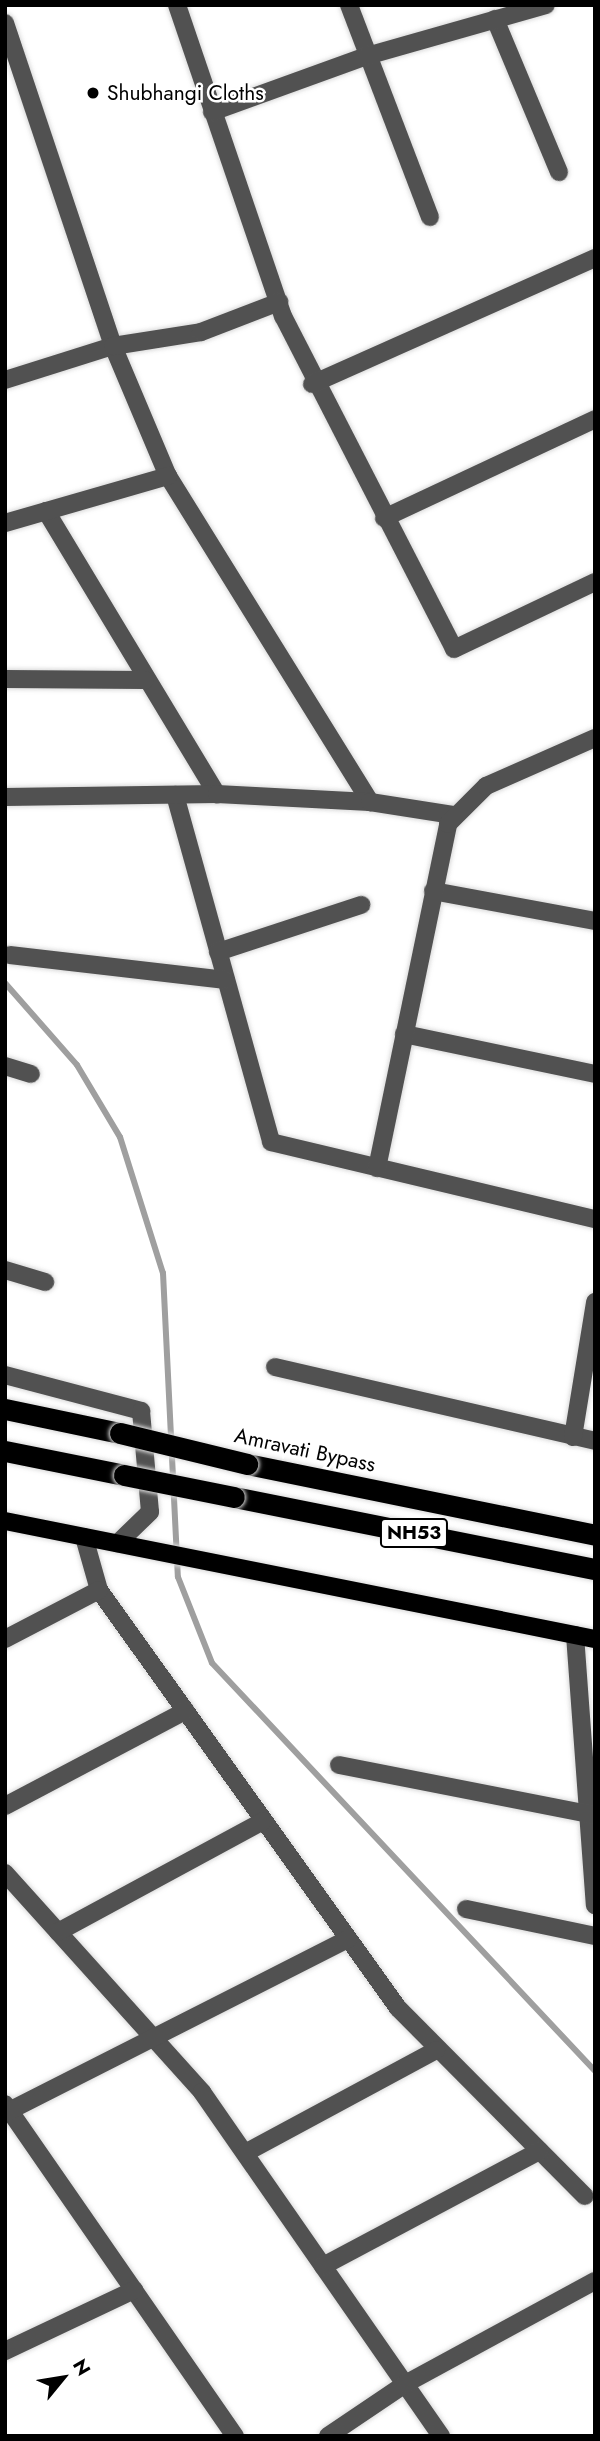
<!DOCTYPE html>
<style>
body{margin:0}
#map{position:relative;width:600px;height:2441px;overflow:hidden;background:#fff;font-family:Jost,sans-serif}
div>[style]{position:absolute}
.stream>*{height:6px;margin:-3px;padding:0 3px;transform-origin:3px;border-radius:3px;background:#9f9f9f}
.roads{filter:drop-shadow(0 0 2px #dbdbdb) drop-shadow(0 0 2px #dbdbdb)}
.minor>*{height:18px;margin:-9px;padding:0 9px;transform-origin:9px;border-radius:9px;background:#515151}
.major>*{height:18px;margin:-9px;padding:0 9px;transform-origin:9px;border-radius:9px;background:#000}
.highway>*{height:21px;margin:-10.5px;padding:0 10.5px;transform-origin:10.5px;border-radius:10.5px;background:#000}
.bridges{filter:drop-shadow(0 0 2px #dbdbdb) drop-shadow(0 0 2px #dbdbdb)}
.highway-bridge>*{height:21px;margin:-10.5px;padding:0 10.5px;transform-origin:10.5px;border-radius:10.5px;background:#000}
.dots>*{width:19px;height:19px;translate:-50% -50%;box-sizing:border-box;border:4px solid #fff;border-radius:50%}
span{translate:-50% -50%;white-space:nowrap;text-align:center;line-height:1.15;-webkit-text-stroke:5px #fff;paint-order:stroke}
.shield-label span{padding:2px 5px;background:#fff;border:2px solid;border-radius:5px;-webkit-text-stroke-width:0}
.shield-label{font-size:19px;color:#000;font-weight:700}
.poi-label{font-size:21px;color:#000}
.left{translate:0 -50%;text-align:left}
.street-label{font-size:21px;color:#000}
.frame{position:absolute;inset:0;border:7px solid #000;pointer-events:none}
.north{position:absolute;left:28px;top:2343px;width:70px;height:70px;-webkit-text-stroke:5px #fff;paint-order:stroke;rotate:60deg;font-size:19px;font-weight:700;line-height:28px;text-align:center;color:#000}
.north::after{content:'';display:block;margin:auto;width:24px;height:32px;background:#000;clip-path:polygon(50% 0,100% 100%,50% 72%,0 100%)}
</style>
<div id="map">
<div class="stream">
<div style="left:5px;top:983px;width:109px;rotate:48.7deg"></div>
<div style="left:77px;top:1065px;width:84px;rotate:59.2deg"></div>
<div style="left:120px;top:1137px;width:143px;rotate:72.5deg"></div>
<div style="left:163px;top:1273px;width:304px;rotate:87.2deg"></div>
<div style="left:178px;top:1577px;width:92px;rotate:68.4deg"></div>
<div style="left:212px;top:1663px;width:560px;rotate:46.81deg"></div>
</div>
<div class="roads">
<div class="minor">
<div style="left:177px;top:5px;width:329px;rotate:71.2deg"></div>
<div style="left:283px;top:316px;width:374px;rotate:62.8deg"></div>
<div style="left:454px;top:649px;width:156px;rotate:-25.4deg"></div>
<div style="left:349px;top:5px;width:227px;rotate:69.1deg"></div>
<div style="left:495px;top:19px;width:166px;rotate:67.3deg"></div>
<div style="left:5px;top:23px;width:341px;rotate:71.5deg"></div>
<div style="left:113px;top:346px;width:141px;rotate:67.1deg"></div>
<div style="left:168px;top:476px;width:384px;rotate:58.2deg"></div>
<div style="left:212px;top:112px;width:165px;rotate:-19.9deg"></div>
<div style="left:367px;top:56px;width:186px;rotate:-15.9deg"></div>
<div style="left:5px;top:380px;width:113px;rotate:-17.5deg"></div>
<div style="left:113px;top:346px;width:89px;rotate:-9deg"></div>
<div style="left:201px;top:332px;width:84px;rotate:-21deg"></div>
<div style="left:312px;top:384px;width:310px;rotate:-24deg"></div>
<div style="left:46px;top:511px;width:331px;rotate:58.9deg"></div>
<div style="left:384px;top:518px;width:233px;rotate:-25.1deg"></div>
<div style="left:5px;top:523px;width:170px;rotate:-16.1deg"></div>
<div style="left:5px;top:679px;width:140px;rotate:0.4deg"></div>
<div style="left:175px;top:795px;width:360px;rotate:74.5deg"></div>
<div style="left:271px;top:1142px;width:333px;rotate:13.4deg"></div>
<div style="left:5px;top:797px;width:212px;rotate:-0.8deg"></div>
<div style="left:217px;top:794px;width:153px;rotate:3deg"></div>
<div style="left:370px;top:802px;width:84px;rotate:8.9deg"></div>
<div style="left:433px;top:891px;width:165px;rotate:10.5deg"></div>
<div style="left:218px;top:952px;width:151px;rotate:-18.2deg"></div>
<div style="left:10px;top:955px;width:217px;rotate:6.6deg"></div>
<div style="left:404px;top:1034px;width:195px;rotate:11.8deg"></div>
<div style="left:5px;top:1066px;width:27px;rotate:17deg"></div>
<div style="left:377px;top:1168px;width:351px;rotate:-78.3deg"></div>
<div style="left:448px;top:824px;width:54px;rotate:-45deg"></div>
<div style="left:486px;top:786px;width:119px;rotate:-23.8deg"></div>
<div style="left:5px;top:1270px;width:42px;rotate:16.7deg"></div>
<div style="left:275px;top:1367px;width:328px;rotate:13deg"></div>
<div style="left:5px;top:1375px;width:141px;rotate:14.8deg"></div>
<div style="left:141px;top:1411px;width:101px;rotate:84.9deg"></div>
<div style="left:150px;top:1512px;width:45px;rotate:135.9deg"></div>
<div style="left:573px;top:1437px;width:137px;rotate:-80.7deg"></div>
<div style="left:84px;top:1537px;width:55px;rotate:74.2deg"></div>
<div style="left:99px;top:1590px;width:514px;rotate:54.42deg"></div>
<div style="left:398px;top:2008px;width:265px;rotate:45.2deg"></div>
<div style="left:575px;top:1635px;width:271px;rotate:85.8deg"></div>
<div style="left:5px;top:1639px;width:106px;rotate:-27.5deg"></div>
<div style="left:339px;top:1765px;width:261px;rotate:11.1deg"></div>
<div style="left:5px;top:1806px;width:204px;rotate:-27.8deg"></div>
<div style="left:5px;top:1873px;width:295px;rotate:48deg"></div>
<div style="left:202px;top:2092px;width:419px;rotate:55.2deg"></div>
<div style="left:466px;top:1909px;width:132px;rotate:11.8deg"></div>
<div style="left:58px;top:1932px;width:233px;rotate:-28.4deg"></div>
<div style="left:5px;top:2104px;width:404px;rotate:55.3deg"></div>
<div style="left:5px;top:2113px;width:385px;rotate:-26.9deg"></div>
<div style="left:245px;top:2153px;width:217px;rotate:-28.3deg"></div>
<div style="left:323px;top:2266px;width:245px;rotate:-28deg"></div>
<div style="left:5px;top:2351px;width:143px;rotate:-25.3deg"></div>
<div style="left:328px;top:2436px;width:93px;rotate:-34deg"></div>
<div style="left:405px;top:2384px;width:216px;rotate:-28.5deg"></div>
</div>
<div class="major">
<div style="left:5px;top:1521px;width:602px;rotate:11.31deg"></div>
</div>
<div class="highway">
<div style="left:5px;top:1409px;width:117px;rotate:11.8deg"></div>
<div style="left:5px;top:1451px;width:121px;rotate:11.4deg"></div>
<div style="left:247px;top:1464px;width:355px;rotate:11.5deg"></div>
<div style="left:234px;top:1497px;width:368px;rotate:11.3deg"></div>
</div>
</div>
<div class="bridges">
<div class="highway-bridge">
<div style="left:120px;top:1433px;width:131px;rotate:13.7deg"></div>
<div style="left:124px;top:1475px;width:112px;rotate:11.3deg"></div>
</div>
</div>
<div class="dots">
<div style="left:93px;top:93px;background:#000"></div>
</div>
<div class="shield-label">
<span style="left:414px;top:1533px">NH53</span>
</div>
<div class="poi-label">
<span class="left" style="left:107px;top:93px">Shubhangi Cloths</span>
</div>
<div class="street-label">
<span style="left:305px;top:1450px;rotate:12deg">Amravati Bypass</span>
</div>
<div class="frame"></div>
<div class="north">N</div>
</div>
